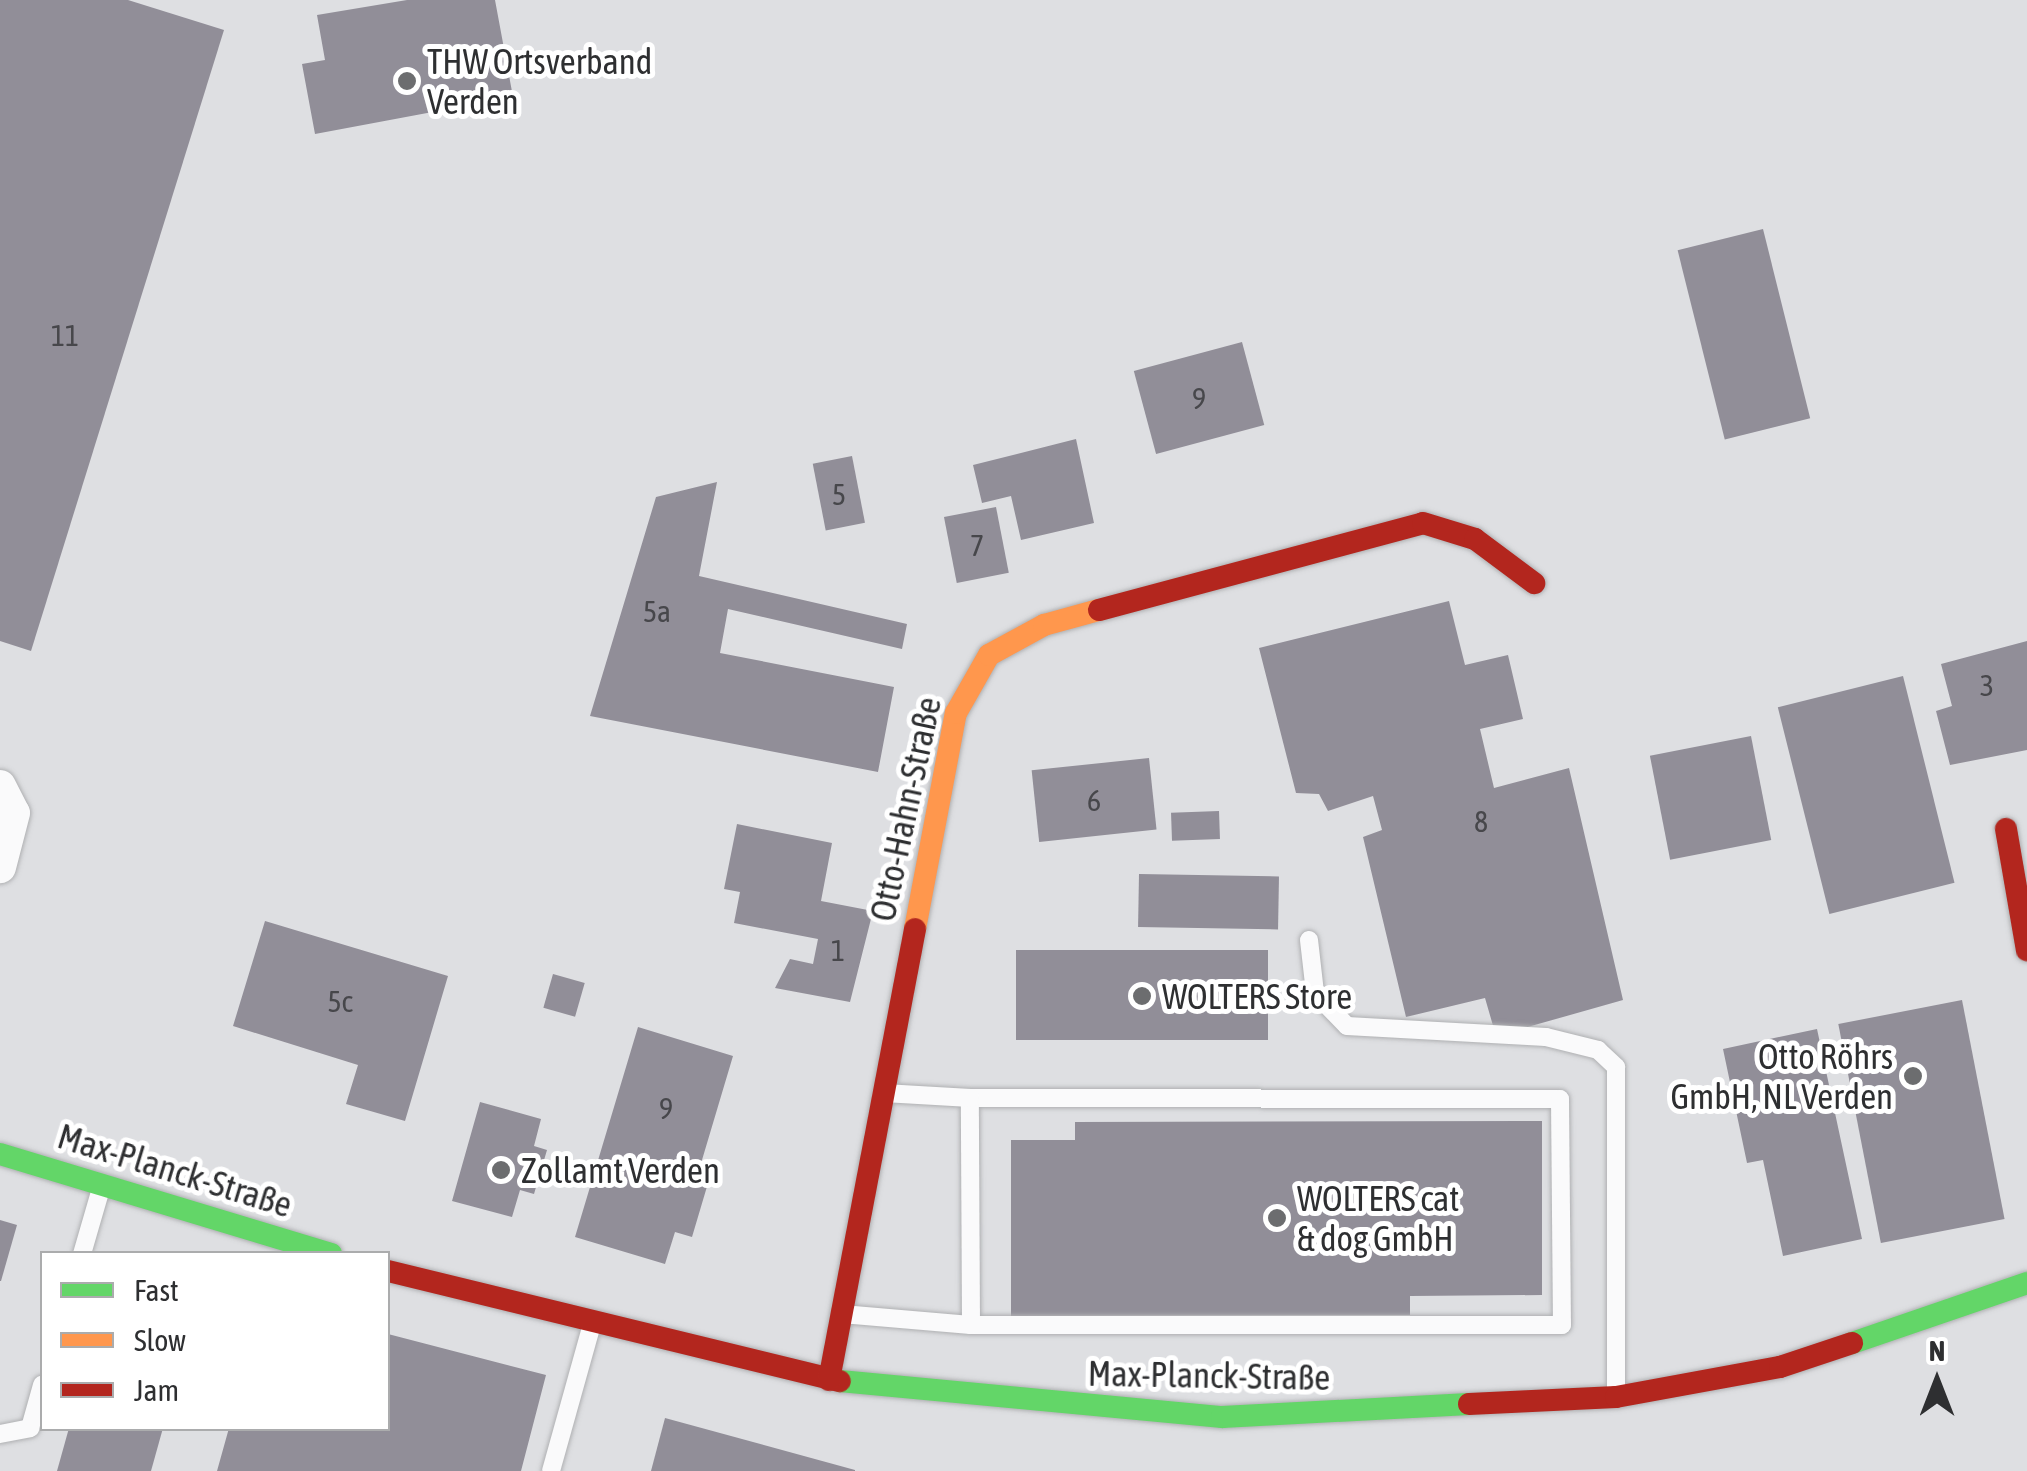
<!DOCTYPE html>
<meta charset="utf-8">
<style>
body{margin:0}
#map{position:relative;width:2027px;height:1471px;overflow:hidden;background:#dedfe2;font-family:"Asap Condensed",sans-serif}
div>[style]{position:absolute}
.building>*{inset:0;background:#918e98;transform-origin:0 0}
.roads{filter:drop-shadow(0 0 2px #afb0b2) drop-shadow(0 0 2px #afb0b2)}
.lane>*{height:18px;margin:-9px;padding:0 9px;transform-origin:9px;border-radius:9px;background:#fafafb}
.street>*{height:32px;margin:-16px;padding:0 16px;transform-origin:16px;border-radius:16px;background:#fafafb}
.fast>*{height:22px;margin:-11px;padding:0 11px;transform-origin:11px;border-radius:11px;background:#63d668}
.slow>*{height:22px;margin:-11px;padding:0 11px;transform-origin:11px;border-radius:11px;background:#ff974d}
.jam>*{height:22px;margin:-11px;padding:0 11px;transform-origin:11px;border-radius:11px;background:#b3261e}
.dots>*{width:28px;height:28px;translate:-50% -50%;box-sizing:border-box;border:5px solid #fff;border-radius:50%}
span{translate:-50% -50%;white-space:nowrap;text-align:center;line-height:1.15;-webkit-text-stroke:10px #fff;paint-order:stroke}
.number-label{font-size:30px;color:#47474b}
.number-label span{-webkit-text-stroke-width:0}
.poi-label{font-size:35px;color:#2e2f31}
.left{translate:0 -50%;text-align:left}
.right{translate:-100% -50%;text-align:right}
.street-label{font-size:35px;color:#2e2f31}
.legend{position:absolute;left:40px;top:1251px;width:350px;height:180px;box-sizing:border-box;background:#fff;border:2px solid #abacad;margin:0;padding:12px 18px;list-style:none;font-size:30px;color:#2e2f31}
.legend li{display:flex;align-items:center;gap:20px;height:50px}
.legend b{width:50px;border:2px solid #abacad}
.north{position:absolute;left:1887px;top:1331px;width:100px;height:100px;-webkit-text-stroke:8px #fff;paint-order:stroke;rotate:0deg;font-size:28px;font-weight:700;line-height:40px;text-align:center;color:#2e2f31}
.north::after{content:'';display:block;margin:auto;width:35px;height:45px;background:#2e2f31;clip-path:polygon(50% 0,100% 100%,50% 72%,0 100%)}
</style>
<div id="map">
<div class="building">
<div style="clip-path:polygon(0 0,128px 0,224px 30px,31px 651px,0 641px)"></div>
<div style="clip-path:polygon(407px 0,495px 0,513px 97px,315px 134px,302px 64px,325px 60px,317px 15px)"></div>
<div style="left:1763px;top:229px;width:195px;height:88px;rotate:76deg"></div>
<div style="left:1242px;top:342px;width:86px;height:112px;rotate:75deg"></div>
<div style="clip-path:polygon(1076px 439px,1094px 523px,1021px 540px,1011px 496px,982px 503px,973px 465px)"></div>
<div style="left:852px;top:456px;width:68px;height:40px;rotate:79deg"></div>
<div style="clip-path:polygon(717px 482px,699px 576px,907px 624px,902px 649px,728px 609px,720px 653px,894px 687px,878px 772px,590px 716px,656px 497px)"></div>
<div style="left:996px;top:507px;width:67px;height:53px;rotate:79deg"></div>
<div style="clip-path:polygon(1449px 601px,1465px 665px,1508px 655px,1523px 719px,1480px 729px,1494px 788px,1569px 768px,1623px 1000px,1496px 1036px,1485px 998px,1406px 1017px,1363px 837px,1382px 830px,1373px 796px,1328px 811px,1319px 794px,1296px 793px,1259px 648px)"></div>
<div style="clip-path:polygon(2027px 641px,2027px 750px,1950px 765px,1936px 711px,1952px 706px,1941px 664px)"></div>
<div style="left:1903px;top:676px;width:213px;height:129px;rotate:76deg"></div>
<div style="left:1751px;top:736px;width:106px;height:103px;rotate:79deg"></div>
<div style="left:1149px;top:758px;width:72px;height:118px;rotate:84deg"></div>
<div style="left:1219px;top:811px;width:28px;height:48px;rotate:88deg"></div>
<div style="clip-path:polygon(737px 824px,832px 843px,821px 901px,873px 911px,850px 1002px,775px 988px,790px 959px,813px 964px,818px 939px,734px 923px,740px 892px,724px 889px)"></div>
<div style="left:1139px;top:874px;width:140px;height:53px;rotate:1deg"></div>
<div style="clip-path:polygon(265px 921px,448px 976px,405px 1121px,346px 1104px,358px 1065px,233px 1026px)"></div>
<div style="left:1016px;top:950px;width:252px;height:90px"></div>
<div style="left:553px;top:974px;width:33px;height:35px;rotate:16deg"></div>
<div style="left:1962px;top:1000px;width:223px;height:126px;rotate:79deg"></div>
<div style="clip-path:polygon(638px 1027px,733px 1056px,702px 1160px,714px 1163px,692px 1237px,675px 1232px,665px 1264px,575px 1237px)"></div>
<div style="clip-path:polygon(1817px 1029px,1862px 1239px,1783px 1256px,1763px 1160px,1747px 1163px,1723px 1049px)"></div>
<div style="clip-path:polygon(480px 1102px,541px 1119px,534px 1146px,547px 1150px,534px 1194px,520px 1190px,512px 1217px,452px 1201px)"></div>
<div style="clip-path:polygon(1542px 1121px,1542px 1295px,1410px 1296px,1410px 1315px,1011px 1316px,1011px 1140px,1075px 1140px,1075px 1122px)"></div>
<div style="clip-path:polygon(0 1220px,17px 1225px,1px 1281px,0 1281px)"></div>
<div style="clip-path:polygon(388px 1334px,546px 1375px,521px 1471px,217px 1471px,229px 1428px,388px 1428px)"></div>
<div style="clip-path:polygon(665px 1418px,855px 1470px,855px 1471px,651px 1471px)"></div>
<div style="clip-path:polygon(69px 1428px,163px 1428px,151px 1471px,57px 1471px)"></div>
</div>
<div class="roads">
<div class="lane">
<div style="left:1309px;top:940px;width:53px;rotate:83.5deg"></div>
<div style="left:1315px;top:993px;width:46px;rotate:45.9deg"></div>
<div style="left:1347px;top:1026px;width:199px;rotate:3.2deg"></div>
<div style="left:1546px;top:1037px;width:54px;rotate:14deg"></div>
<div style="left:1598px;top:1050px;width:25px;rotate:43deg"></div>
<div style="left:1616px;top:1067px;width:325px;rotate:90deg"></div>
<div style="left:970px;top:1098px;width:590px;rotate:0.1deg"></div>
<div style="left:1560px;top:1099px;width:226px;rotate:89.5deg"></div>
<div style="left:1562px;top:1325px;width:591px;rotate:180deg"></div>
<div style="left:82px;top:1254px;width:72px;rotate:-73.8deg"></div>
<div style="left:842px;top:1314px;width:129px;rotate:4.9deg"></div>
<div style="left:971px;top:1325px;width:227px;rotate:-90.3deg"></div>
<div style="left:970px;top:1098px;width:86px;rotate:-176.7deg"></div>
<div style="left:0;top:1434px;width:31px;rotate:-11deg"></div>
<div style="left:30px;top:1428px;width:45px;rotate:-74.4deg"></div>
<div style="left:551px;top:1471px;width:148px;rotate:-74.4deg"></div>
</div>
<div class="street">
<div style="left:0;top:786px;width:30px;rotate:63deg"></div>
<div style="left:14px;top:813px;width:56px;rotate:104.5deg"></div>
</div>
<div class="fast">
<div style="left:0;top:1154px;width:346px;rotate:16.8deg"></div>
<div style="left:1852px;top:1343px;width:185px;rotate:-18.9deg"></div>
<div style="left:840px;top:1381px;width:384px;rotate:5.4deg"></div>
<div style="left:1222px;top:1417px;width:247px;rotate:-3deg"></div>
</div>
<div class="slow">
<div style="left:915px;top:929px;width:220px;rotate:-79.3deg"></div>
<div style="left:956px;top:713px;width:67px;rotate:-60.4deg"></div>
<div style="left:989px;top:655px;width:63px;rotate:-28.6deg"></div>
<div style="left:1044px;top:625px;width:57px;rotate:-15.3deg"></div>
</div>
<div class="jam">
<div style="left:1099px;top:610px;width:335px;rotate:-15deg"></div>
<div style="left:1423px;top:523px;width:54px;rotate:17.1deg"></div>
<div style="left:1475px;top:539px;width:74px;rotate:36.7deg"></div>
<div style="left:2006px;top:829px;width:123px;rotate:80.2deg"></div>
<div style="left:388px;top:1271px;width:465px;rotate:13.7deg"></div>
<div style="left:829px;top:1380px;width:459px;rotate:-79.2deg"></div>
<div style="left:1469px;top:1404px;width:147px;rotate:-2.7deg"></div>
<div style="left:1616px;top:1397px;width:167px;rotate:-10.4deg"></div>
<div style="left:1780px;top:1367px;width:76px;rotate:-18.4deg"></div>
</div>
</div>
<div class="dots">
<div style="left:407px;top:81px;background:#6c6d6f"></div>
<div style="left:1142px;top:996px;background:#6c6d6f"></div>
<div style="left:1913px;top:1076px;background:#6c6d6f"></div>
<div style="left:501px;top:1170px;background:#6c6d6f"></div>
<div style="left:1277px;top:1218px;background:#6c6d6f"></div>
</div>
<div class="number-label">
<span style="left:65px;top:335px">11</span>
<span style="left:1199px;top:398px">9</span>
<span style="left:839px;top:494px">5</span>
<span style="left:977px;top:545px">7</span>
<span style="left:657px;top:611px">5a</span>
<span style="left:1987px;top:685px">3</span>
<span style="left:1094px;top:800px">6</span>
<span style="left:1481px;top:821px">8</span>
<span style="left:838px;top:950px">1</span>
<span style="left:340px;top:1001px">5c</span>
<span style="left:666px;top:1108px">9</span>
</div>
<div class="poi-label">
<span class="left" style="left:427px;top:81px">THW Ortsverband<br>Verden</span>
<span class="left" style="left:1162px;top:996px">WOLTERS Store</span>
<span class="right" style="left:1893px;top:1076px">Otto Röhrs<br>GmbH, NL Verden</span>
<span class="left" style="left:521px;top:1170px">Zollamt Verden</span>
<span class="left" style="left:1297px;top:1218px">WOLTERS cat<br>&amp; dog GmbH</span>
</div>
<div class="street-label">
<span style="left:905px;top:809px;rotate:-78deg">Otto-Hahn-Straße</span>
<span style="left:175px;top:1170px;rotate:17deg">Max-Planck-Straße</span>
<span style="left:1209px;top:1375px;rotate:1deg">Max-Planck-Straße</span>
</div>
<ul class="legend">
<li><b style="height:12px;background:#63d668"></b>Fast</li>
<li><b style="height:12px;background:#ff974d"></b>Slow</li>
<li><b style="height:12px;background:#b3261e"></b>Jam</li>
</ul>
<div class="north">N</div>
</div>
